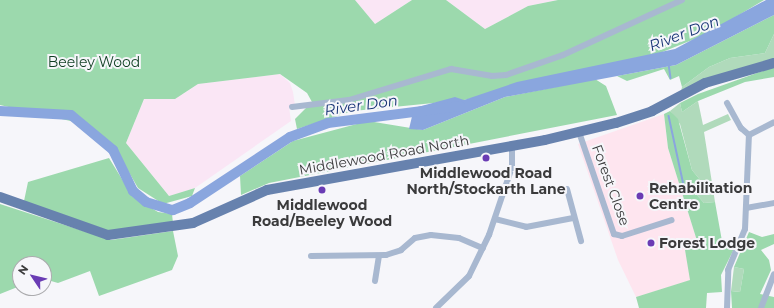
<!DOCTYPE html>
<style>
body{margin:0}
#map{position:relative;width:774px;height:308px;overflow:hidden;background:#f6f6fa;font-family:Montserrat,sans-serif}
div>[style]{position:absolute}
.industrial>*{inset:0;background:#fae6f5}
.medical>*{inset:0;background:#fee5ef}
.green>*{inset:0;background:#b0dabb}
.forest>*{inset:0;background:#9cd9ad}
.water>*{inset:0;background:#8aa6de}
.stream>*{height:1.5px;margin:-0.75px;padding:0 0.75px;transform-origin:0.75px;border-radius:0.75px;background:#8aa6de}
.river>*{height:10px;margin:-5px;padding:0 5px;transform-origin:5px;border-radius:5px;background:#8aa6de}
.minor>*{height:6px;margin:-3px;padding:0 3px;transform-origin:3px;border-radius:3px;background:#a8b8d0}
.primary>*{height:10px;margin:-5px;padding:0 5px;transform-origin:5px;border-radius:5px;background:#6782ae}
.dots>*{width:11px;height:11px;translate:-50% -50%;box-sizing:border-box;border:2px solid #f6f6fa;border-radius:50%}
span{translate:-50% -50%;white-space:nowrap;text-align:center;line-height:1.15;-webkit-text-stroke:4px #f6f6fa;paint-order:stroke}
.park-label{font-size:14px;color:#103f23}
.street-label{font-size:14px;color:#3b3b3c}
.poi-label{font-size:14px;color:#3b3b3c;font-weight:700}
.left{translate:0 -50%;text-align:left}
.water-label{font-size:15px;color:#183475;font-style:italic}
.north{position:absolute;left:12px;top:256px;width:40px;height:40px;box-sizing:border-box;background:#f6f6fa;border:1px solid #ababae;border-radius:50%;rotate:305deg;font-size:11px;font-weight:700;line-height:16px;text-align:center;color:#3b3b3c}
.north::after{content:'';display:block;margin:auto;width:14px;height:18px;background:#6a3cb4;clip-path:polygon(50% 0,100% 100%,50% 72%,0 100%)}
</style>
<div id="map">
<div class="industrial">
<div style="clip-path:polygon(355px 0,412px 0,375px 24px)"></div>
<div style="clip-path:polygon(446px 0,558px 0,528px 6px,485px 29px)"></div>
<div style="clip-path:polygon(280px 74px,290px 83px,293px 92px,295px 105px,289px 107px,291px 121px,195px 188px,169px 196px,126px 143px,144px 99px,183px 94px,198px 84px)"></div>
</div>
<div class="medical">
<div style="clip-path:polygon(664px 114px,668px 148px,698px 244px,685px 250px,691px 280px,636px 297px,618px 260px,578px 144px)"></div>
</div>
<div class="green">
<div style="clip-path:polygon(774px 34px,774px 60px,681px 91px,682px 87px,709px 67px,730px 58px,765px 53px)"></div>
<div style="clip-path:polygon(698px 101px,703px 125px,728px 114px,731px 120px,704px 132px,715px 202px,704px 203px,696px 194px,701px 181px,692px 170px,680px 124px,670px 111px,680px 103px,682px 112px)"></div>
<div style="clip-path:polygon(734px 267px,744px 269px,740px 292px,731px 291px)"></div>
</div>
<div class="forest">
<div style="clip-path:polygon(0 0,355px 0,375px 24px,412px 0,446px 0,485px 29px,528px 6px,558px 0,764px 0,707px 34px,655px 55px,464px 100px,353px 111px,297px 129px,295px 119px,312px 102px,307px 93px,280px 74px,198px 84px,175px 99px,144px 99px,126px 143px,169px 196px,195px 188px,192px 196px,163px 204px,138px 188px,123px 162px,88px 125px,0 105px)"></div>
<div style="clip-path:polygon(774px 15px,774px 34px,765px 53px,730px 58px,709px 67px,682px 87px,679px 76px,670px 80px,664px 69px,627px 81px,617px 76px,676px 65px)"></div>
<div style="clip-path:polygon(774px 67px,774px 77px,745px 82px,698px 101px,682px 112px,680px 103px,698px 94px)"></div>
<div style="clip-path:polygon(595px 79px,606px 86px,617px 115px,269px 183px,241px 195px,240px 176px,293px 141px,368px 121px,423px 130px,505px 97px)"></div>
<div style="clip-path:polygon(670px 111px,678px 119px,692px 170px,701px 181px,696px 194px,704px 203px,715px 202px,722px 241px,737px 243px,721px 275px,722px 292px,707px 293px,706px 308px,639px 308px,636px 297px,690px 280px,685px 250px,698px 244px,668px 148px,664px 114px)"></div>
<div style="clip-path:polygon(109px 158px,133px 197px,158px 212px,172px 214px,173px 223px,112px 232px,24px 201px,28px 182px)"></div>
<div style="clip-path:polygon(0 204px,111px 240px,173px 231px,178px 256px,172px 270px,99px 296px,90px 271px,58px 283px,44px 279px,44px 264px,20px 264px,20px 286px,0 294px)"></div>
<div style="clip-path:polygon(749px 232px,762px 237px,774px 234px,774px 244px,761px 250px,769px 260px,771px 270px,760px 294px,774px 297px,774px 308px,732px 308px,731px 291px,740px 292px,744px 269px,734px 267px)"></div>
</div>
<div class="water">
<div style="clip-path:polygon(766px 0,774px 0,774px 15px,676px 65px,505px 97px,423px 130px,409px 129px,414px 108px,455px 97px,464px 100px,517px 82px,675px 49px)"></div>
</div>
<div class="stream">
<div style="left:669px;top:64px;width:14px;rotate:82deg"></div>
<div style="left:669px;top:116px;width:76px;rotate:77.8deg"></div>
</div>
<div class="river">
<div style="left:0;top:111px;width:71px;rotate:3.2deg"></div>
<div style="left:71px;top:115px;width:55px;rotate:39.8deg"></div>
<div style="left:113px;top:150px;width:46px;rotate:64deg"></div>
<div style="left:133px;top:191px;width:17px;rotate:40deg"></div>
<div style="left:146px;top:202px;width:28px;rotate:17deg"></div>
<div style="left:173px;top:210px;width:18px;rotate:-22deg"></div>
<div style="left:190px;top:203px;width:120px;rotate:-33.4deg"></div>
<div style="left:290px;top:137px;width:40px;rotate:-20.2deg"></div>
<div style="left:328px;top:123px;width:133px;rotate:-7.3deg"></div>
</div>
<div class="minor">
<div style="left:727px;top:103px;width:29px;rotate:61deg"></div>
<div style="left:741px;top:128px;width:11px;rotate:41deg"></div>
<div style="left:749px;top:135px;width:28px;rotate:-27deg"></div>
<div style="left:292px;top:107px;width:57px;rotate:-7deg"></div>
<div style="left:349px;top:100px;width:107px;rotate:-16.9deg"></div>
<div style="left:451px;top:69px;width:42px;rotate:9.7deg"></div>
<div style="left:492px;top:76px;width:14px;rotate:-4deg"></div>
<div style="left:506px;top:75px;width:60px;rotate:-19.3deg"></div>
<div style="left:563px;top:55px;width:131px;rotate:-24.8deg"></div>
<div style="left:579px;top:132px;width:108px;rotate:71.1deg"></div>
<div style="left:614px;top:234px;width:8px;rotate:14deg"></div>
<div style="left:622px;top:236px;width:52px;rotate:-17.7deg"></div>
<div style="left:567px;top:189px;width:54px;rotate:74.9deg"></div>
<div style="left:746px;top:208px;width:28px;rotate:-10deg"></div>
<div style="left:495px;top:219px;width:32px;rotate:14deg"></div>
<div style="left:526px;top:227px;width:48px;rotate:-10.8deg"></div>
<div style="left:311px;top:256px;width:75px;rotate:-0.8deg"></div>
<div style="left:386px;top:255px;width:16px;rotate:-18deg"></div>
<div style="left:401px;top:250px;width:18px;rotate:-41deg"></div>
<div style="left:415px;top:238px;width:16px;rotate:-11deg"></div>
<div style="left:431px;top:235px;width:28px;rotate:6deg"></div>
<div style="left:459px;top:238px;width:26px;rotate:23deg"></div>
<div style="left:375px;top:281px;width:25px;rotate:-81deg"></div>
<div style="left:436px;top:308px;width:46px;rotate:-44.1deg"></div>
<div style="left:469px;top:276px;width:46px;rotate:-64deg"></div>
<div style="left:489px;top:235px;width:72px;rotate:-71.3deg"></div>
<div style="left:512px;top:167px;width:21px;rotate:-90deg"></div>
<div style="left:727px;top:308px;width:38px;rotate:-88deg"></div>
<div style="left:728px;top:270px;width:44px;rotate:-67.5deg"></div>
<div style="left:745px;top:229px;width:94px;rotate:-87.6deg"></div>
<div style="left:761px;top:308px;width:36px;rotate:-69deg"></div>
</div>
<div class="primary">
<div style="left:0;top:197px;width:114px;rotate:19.4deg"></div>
<div style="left:108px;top:235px;width:86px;rotate:-8deg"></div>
<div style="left:193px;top:223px;width:81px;rotate:-24deg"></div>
<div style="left:267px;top:190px;width:282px;rotate:-10.2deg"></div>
<div style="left:545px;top:140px;width:73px;rotate:-13.5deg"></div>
<div style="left:616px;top:123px;width:38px;rotate:-18deg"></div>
<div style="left:652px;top:111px;width:60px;rotate:-27.8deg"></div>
<div style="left:705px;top:83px;width:72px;rotate:-16.2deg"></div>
</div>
<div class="dots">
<div style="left:486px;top:158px;background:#6a3cb4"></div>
<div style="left:322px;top:190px;background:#6a3cb4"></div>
<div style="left:640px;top:196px;background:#6a3cb4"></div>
<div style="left:651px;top:243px;background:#6a3cb4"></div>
</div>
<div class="park-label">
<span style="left:94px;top:62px">Beeley Wood</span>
</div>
<div class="street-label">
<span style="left:384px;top:155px;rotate:-10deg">Middlewood Road North</span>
<span style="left:611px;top:185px;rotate:70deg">Forest Close</span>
</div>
<div class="poi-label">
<span style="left:486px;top:181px">Middlewood Road<br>North/Stockarth Lane</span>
<span class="left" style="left:649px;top:196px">Rehabilitation<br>Centre</span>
<span style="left:322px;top:213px">Middlewood<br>Road/Beeley Wood</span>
<span class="left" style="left:659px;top:243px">Forest Lodge</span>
</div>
<div class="water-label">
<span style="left:684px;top:33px;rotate:-21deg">River Don</span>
<span style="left:361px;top:105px;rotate:-8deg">River Don</span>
</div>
<div class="north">N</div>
</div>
